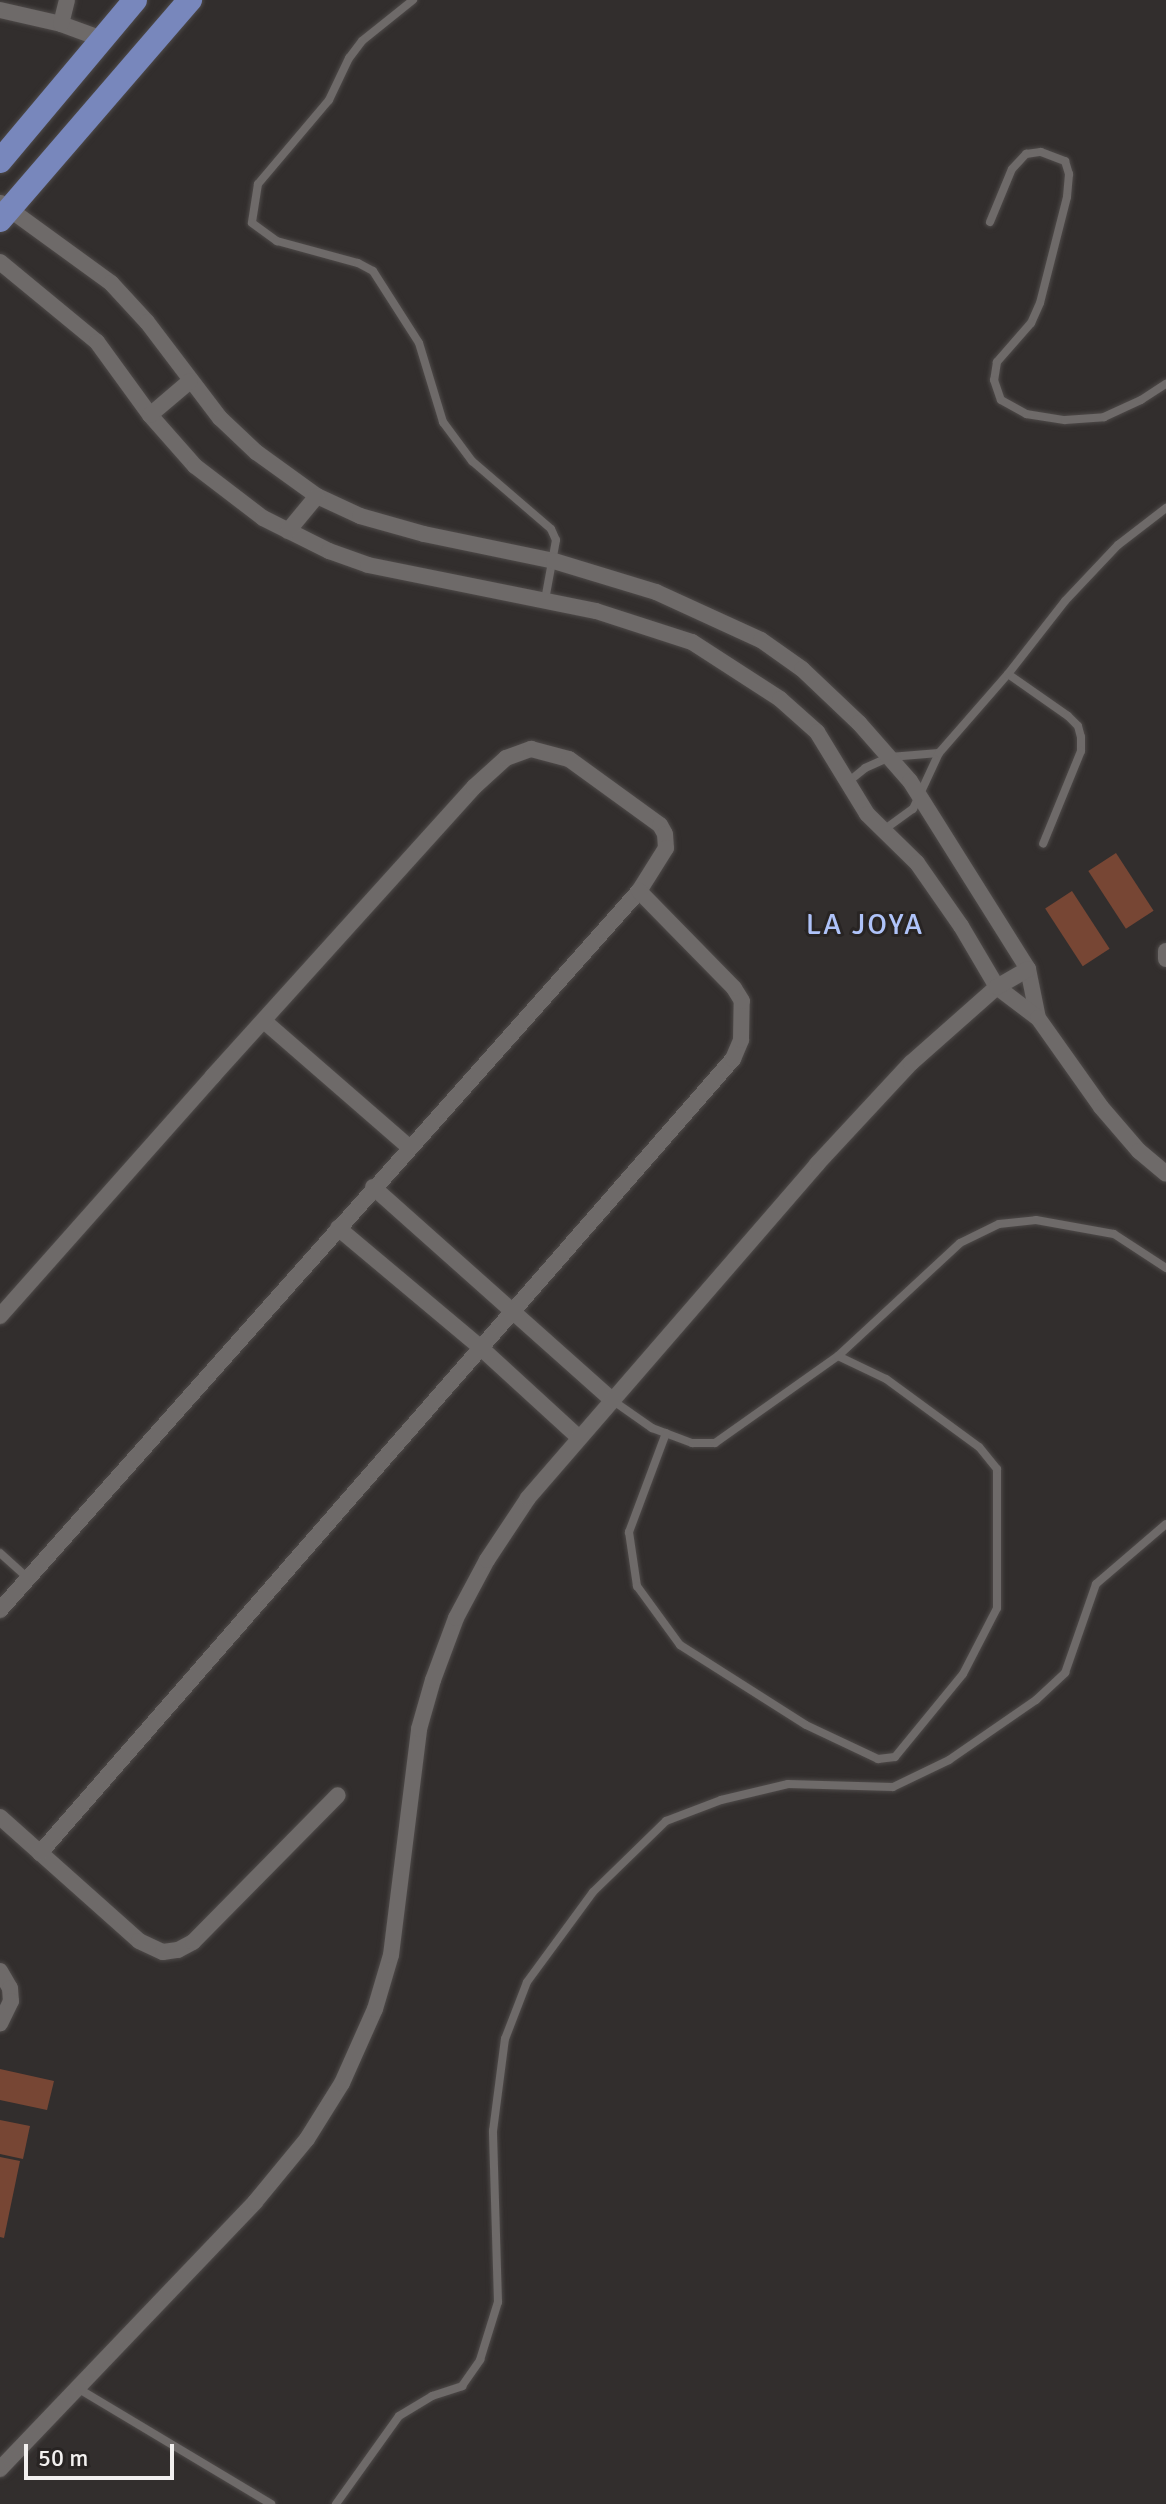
<!DOCTYPE html>
<style>
body{margin:0}
#map{position:relative;width:1166px;height:2504px;overflow:hidden;background:#322e2d;font-family:Signika,sans-serif}
div>[style]{position:absolute}
.green>*{inset:0;background:#774634;transform-origin:0 0}
.roads{filter:drop-shadow(0 0 2px #4e4a49) drop-shadow(0 0 2px #4e4a49)}
.service>*{height:8px;margin:-4px;padding:0 4px;transform-origin:4px;border-radius:4px;background:#6e6a69}
.minor>*{height:16px;margin:-8px;padding:0 8px;transform-origin:8px;border-radius:8px;background:#6e6a69}
.primary>*{height:24px;margin:-12px;padding:0 12px;transform-origin:12px;border-radius:12px;background:#7887bc}
span{translate:-50% -50%;white-space:nowrap;text-align:center;line-height:1.15;-webkit-text-stroke:6px #282423;paint-order:stroke}
.neighbourhood-label{font-size:30px;color:#afc3f9;letter-spacing:2px}
.scale{position:absolute;left:24px;top:2444px;width:150px;height:36px;box-sizing:border-box;border:4px solid #f2f0ef;border-top:0;padding-left:10px;font-size:24px;line-height:28px;white-space:nowrap;color:#f2f0ef;-webkit-text-stroke:6px #282423;paint-order:stroke}
</style>
<div id="map">
<div class="green">
<div style="left:1116px;top:853px;width:69px;height:33px;rotate:57deg"></div>
<div style="left:1072px;top:891px;width:69px;height:32px;rotate:57deg"></div>
<div style="clip-path:polygon(0 2069px,54px 2081px,47px 2110px,0 2100px)"></div>
<div style="clip-path:polygon(0 2120px,30px 2126px,23px 2159px,0 2154px)"></div>
<div style="clip-path:polygon(0 2157px,20px 2161px,4px 2238px,0 2237px)"></div>
</div>
<div class="roads">
<div class="service">
<div style="left:413px;top:0;width:65px;rotate:141.2deg"></div>
<div style="left:362px;top:41px;width:21px;rotate:127deg"></div>
<div style="left:349px;top:58px;width:47px;rotate:115.5deg"></div>
<div style="left:329px;top:100px;width:110px;rotate:130.2deg"></div>
<div style="left:258px;top:184px;width:39px;rotate:99deg"></div>
<div style="left:252px;top:223px;width:31px;rotate:36deg"></div>
<div style="left:277px;top:241px;width:84px;rotate:15.2deg"></div>
<div style="left:358px;top:263px;width:17px;rotate:28deg"></div>
<div style="left:373px;top:271px;width:85px;rotate:57.4deg"></div>
<div style="left:419px;top:343px;width:83px;rotate:73.1deg"></div>
<div style="left:443px;top:422px;width:49px;rotate:53.4deg"></div>
<div style="left:472px;top:461px;width:104px;rotate:40.7deg"></div>
<div style="left:551px;top:529px;width:12px;rotate:66deg"></div>
<div style="left:556px;top:540px;width:61px;rotate:100.4deg"></div>
<div style="left:990px;top:222px;width:57px;rotate:-67.5deg"></div>
<div style="left:1012px;top:169px;width:21px;rotate:-47deg"></div>
<div style="left:1026px;top:154px;width:15px;rotate:-8deg"></div>
<div style="left:1041px;top:152px;width:26px;rotate:21deg"></div>
<div style="left:1065px;top:161px;width:14px;rotate:73deg"></div>
<div style="left:1069px;top:174px;width:23px;rotate:95deg"></div>
<div style="left:1067px;top:197px;width:109px;rotate:104.3deg"></div>
<div style="left:1040px;top:303px;width:22px;rotate:114deg"></div>
<div style="left:1031px;top:323px;width:52px;rotate:131.1deg"></div>
<div style="left:997px;top:362px;width:18px;rotate:99deg"></div>
<div style="left:994px;top:380px;width:21px;rotate:71deg"></div>
<div style="left:1001px;top:400px;width:29px;rotate:29deg"></div>
<div style="left:1026px;top:414px;width:39px;rotate:9deg"></div>
<div style="left:1065px;top:420px;width:39px;rotate:-4deg"></div>
<div style="left:1104px;top:417px;width:41px;rotate:-24.7deg"></div>
<div style="left:1141px;top:400px;width:30px;rotate:-33deg"></div>
<div style="left:1008px;top:674px;width:73px;rotate:35deg"></div>
<div style="left:1068px;top:716px;width:14px;rotate:45deg"></div>
<div style="left:1078px;top:726px;width:11px;rotate:75deg"></div>
<div style="left:1081px;top:737px;width:14px;rotate:90deg"></div>
<div style="left:1081px;top:751px;width:100px;rotate:112.2deg"></div>
<div style="left:848px;top:782px;width:22px;rotate:-39deg"></div>
<div style="left:865px;top:768px;width:27px;rotate:-24deg"></div>
<div style="left:890px;top:757px;width:49px;rotate:-4.7deg"></div>
<div style="left:885px;top:829px;width:34px;rotate:-36deg"></div>
<div style="left:913px;top:809px;width:62px;rotate:-65.1deg"></div>
<div style="left:939px;top:753px;width:105px;rotate:-48.9deg"></div>
<div style="left:1008px;top:674px;width:93px;rotate:-52deg"></div>
<div style="left:1065px;top:601px;width:77px;rotate:-46.6deg"></div>
<div style="left:1118px;top:545px;width:61px;rotate:-37.6deg"></div>
<div style="left:612px;top:1400px;width:49px;rotate:35deg"></div>
<div style="left:652px;top:1428px;width:43px;rotate:20.6deg"></div>
<div style="left:692px;top:1443px;width:23px"></div>
<div style="left:715px;top:1443px;width:151px;rotate:-35.3deg"></div>
<div style="left:838px;top:1356px;width:166px;rotate:-42.8deg"></div>
<div style="left:960px;top:1243px;width:43px;rotate:-26deg"></div>
<div style="left:999px;top:1224px;width:37px;rotate:-6deg"></div>
<div style="left:1036px;top:1220px;width:79px;rotate:10.2deg"></div>
<div style="left:1114px;top:1234px;width:62px;rotate:33.2deg"></div>
<div style="left:666px;top:1433px;width:106px;rotate:110.5deg"></div>
<div style="left:629px;top:1532px;width:55px;rotate:81.6deg"></div>
<div style="left:637px;top:1586px;width:73px;rotate:53.9deg"></div>
<div style="left:680px;top:1645px;width:149px;rotate:32.4deg"></div>
<div style="left:806px;top:1725px;width:80px;rotate:25.3deg"></div>
<div style="left:878px;top:1759px;width:17px;rotate:-7deg"></div>
<div style="left:895px;top:1757px;width:107px;rotate:-50.7deg"></div>
<div style="left:963px;top:1674px;width:74px;rotate:-62.7deg"></div>
<div style="left:997px;top:1608px;width:139px;rotate:-90deg"></div>
<div style="left:997px;top:1469px;width:28px;rotate:-129deg"></div>
<div style="left:979px;top:1447px;width:115px;rotate:-143.8deg"></div>
<div style="left:886px;top:1379px;width:53px;rotate:-154.4deg"></div>
<div style="left:0;top:1553px;width:38px;rotate:42deg"></div>
<div style="left:79px;top:2389px;width:224px;rotate:30.9deg"></div>
<div style="left:336px;top:2504px;width:108px;rotate:-54.4deg"></div>
<div style="left:399px;top:2416px;width:39px;rotate:-31deg"></div>
<div style="left:432px;top:2396px;width:32px;rotate:-18deg"></div>
<div style="left:462px;top:2386px;width:32px;rotate:-55deg"></div>
<div style="left:480px;top:2360px;width:61px;rotate:-72.8deg"></div>
<div style="left:498px;top:2302px;width:171px;rotate:-91.7deg"></div>
<div style="left:493px;top:2131px;width:93px;rotate:-82.6deg"></div>
<div style="left:505px;top:2039px;width:61px;rotate:-68.9deg"></div>
<div style="left:527px;top:1982px;width:112px;rotate:-53.7deg"></div>
<div style="left:593px;top:1892px;width:102px;rotate:-44.2deg"></div>
<div style="left:666px;top:1821px;width:59px;rotate:-20.9deg"></div>
<div style="left:721px;top:1800px;width:69px;rotate:-13.4deg"></div>
<div style="left:788px;top:1784px;width:105px;rotate:1.6deg"></div>
<div style="left:893px;top:1787px;width:62px;rotate:-25.7deg"></div>
<div style="left:949px;top:1760px;width:106px;rotate:-34.6deg"></div>
<div style="left:1036px;top:1700px;width:40px;rotate:-43deg"></div>
<div style="left:1065px;top:1673px;width:94px;rotate:-70.8deg"></div>
<div style="left:1096px;top:1584px;width:92px;rotate:-40.6deg"></div>
</div>
<div class="minor">
<div style="left:0;top:10px;width:63px;rotate:12.9deg"></div>
<div style="left:61px;top:24px;width:44px;rotate:20.1deg"></div>
<div style="left:61px;top:24px;width:25px;rotate:-76deg"></div>
<div style="left:1px;top:203px;width:136px;rotate:36deg"></div>
<div style="left:111px;top:283px;width:53px;rotate:47.3deg"></div>
<div style="left:147px;top:322px;width:121px;rotate:52.8deg"></div>
<div style="left:220px;top:418px;width:50px;rotate:43.4deg"></div>
<div style="left:256px;top:452px;width:75px;rotate:35.8deg"></div>
<div style="left:317px;top:496px;width:47px;rotate:24.9deg"></div>
<div style="left:360px;top:516px;width:66px;rotate:15.7deg"></div>
<div style="left:424px;top:534px;width:133px;rotate:11.7deg"></div>
<div style="left:554px;top:561px;width:107px;rotate:16.9deg"></div>
<div style="left:656px;top:592px;width:115px;rotate:24.6deg"></div>
<div style="left:761px;top:640px;width:50px;rotate:35.3deg"></div>
<div style="left:802px;top:669px;width:79px;rotate:43.5deg"></div>
<div style="left:859px;top:723px;width:77px;rotate:48.7deg"></div>
<div style="left:910px;top:781px;width:222px;rotate:57.9deg"></div>
<div style="left:1028px;top:969px;width:50px;rotate:78.5deg"></div>
<div style="left:0;top:262px;width:126px;rotate:39.5deg"></div>
<div style="left:97px;top:342px;width:90px;rotate:54deg"></div>
<div style="left:150px;top:415px;width:68px;rotate:48.6deg"></div>
<div style="left:195px;top:466px;width:86px;rotate:37.4deg"></div>
<div style="left:263px;top:518px;width:74px;rotate:26.6deg"></div>
<div style="left:329px;top:551px;width:41px;rotate:19.7deg"></div>
<div style="left:368px;top:565px;width:233px;rotate:11.4deg"></div>
<div style="left:596px;top:611px;width:101px;rotate:17.9deg"></div>
<div style="left:692px;top:642px;width:105px;rotate:32.9deg"></div>
<div style="left:780px;top:699px;width:50px;rotate:41.7deg"></div>
<div style="left:817px;top:732px;width:96px;rotate:58.6deg"></div>
<div style="left:867px;top:814px;width:70px;rotate:44.4deg"></div>
<div style="left:917px;top:863px;width:77px;rotate:55.1deg"></div>
<div style="left:961px;top:926px;width:71px;rotate:59.5deg"></div>
<div style="left:997px;top:987px;width:51px;rotate:37.1deg"></div>
<div style="left:1038px;top:1018px;width:109px;rotate:54.7deg"></div>
<div style="left:1101px;top:1107px;width:58px;rotate:49.2deg"></div>
<div style="left:1139px;top:1151px;width:35px;rotate:40deg"></div>
<div style="left:150px;top:415px;width:52px;rotate:-40.4deg"></div>
<div style="left:288px;top:531px;width:45px;rotate:-50.4deg"></div>
<div style="left:1166px;top:951px;width:8px;rotate:90deg"></div>
<div style="left:264px;top:1021px;width:192px;rotate:41deg"></div>
<div style="left:373px;top:1187px;width:319px;rotate:41.7deg"></div>
<div style="left:338px;top:1228px;width:187px;rotate:40deg"></div>
<div style="left:481px;top:1348px;width:132px;rotate:42.5deg"></div>
<div style="left:0;top:1316px;width:321px;rotate:-48.4deg"></div>
<div style="left:213px;top:1076px;width:389px;rotate:-47.9deg"></div>
<div style="left:474px;top:787px;width:43px;rotate:-42.2deg"></div>
<div style="left:506px;top:758px;width:27px;rotate:-20deg"></div>
<div style="left:531px;top:749px;width:39px;rotate:15deg"></div>
<div style="left:569px;top:759px;width:112px;rotate:36deg"></div>
<div style="left:660px;top:825px;width:10px;rotate:61deg"></div>
<div style="left:665px;top:834px;width:14px;rotate:86deg"></div>
<div style="left:666px;top:848px;width:51px;rotate:122.1deg"></div>
<div style="left:639px;top:891px;width:962px;rotate:131.63deg"></div>
<div style="left:0;top:1817px;width:186px;rotate:41.7deg"></div>
<div style="left:139px;top:1941px;width:26px;rotate:25deg"></div>
<div style="left:163px;top:1952px;width:15px;rotate:-8deg"></div>
<div style="left:178px;top:1950px;width:17px;rotate:-28deg"></div>
<div style="left:193px;top:1942px;width:206px;rotate:-45.4deg"></div>
<div style="left:40px;top:1853px;width:1054px;rotate:-48.89deg"></div>
<div style="left:733px;top:1059px;width:21px;rotate:-67deg"></div>
<div style="left:741px;top:1040px;width:39px;rotate:-89deg"></div>
<div style="left:742px;top:1001px;width:15px;rotate:-122deg"></div>
<div style="left:734px;top:988px;width:136px;rotate:-134.4deg"></div>
<div style="left:0;top:1971px;width:20px;rotate:60deg"></div>
<div style="left:10px;top:1988px;width:13px;rotate:86deg"></div>
<div style="left:11px;top:2001px;width:25px;rotate:116deg"></div>
<div style="left:0;top:2469px;width:369px;rotate:-46.3deg"></div>
<div style="left:255px;top:2202px;width:82px;rotate:-50.5deg"></div>
<div style="left:307px;top:2139px;width:66px;rotate:-58deg"></div>
<div style="left:342px;top:2083px;width:81px;rotate:-66deg"></div>
<div style="left:375px;top:2009px;width:56px;rotate:-73.5deg"></div>
<div style="left:391px;top:1955px;width:228px;rotate:-82.9deg"></div>
<div style="left:419px;top:1729px;width:51px;rotate:-74.1deg"></div>
<div style="left:433px;top:1680px;width:66px;rotate:-69.6deg"></div>
<div style="left:456px;top:1618px;width:66px;rotate:-61.9deg"></div>
<div style="left:487px;top:1560px;width:74px;rotate:-56.5deg"></div>
<div style="left:528px;top:1498px;width:442px;rotate:-49.1deg"></div>
<div style="left:817px;top:1164px;width:138px;rotate:-47.1deg"></div>
<div style="left:911px;top:1063px;width:115px;rotate:-41.5deg"></div>
<div style="left:997px;top:987px;width:36px;rotate:-30deg"></div>
</div>
<div class="primary">
<div style="left:0;top:161px;width:210px;rotate:-50deg"></div>
<div style="left:0;top:220px;width:291px;rotate:-49.2deg"></div>
</div>
</div>
<div class="neighbourhood-label">
<span style="left:865px;top:925px">LA JOYA</span>
</div>
<div class="scale">50 m</div>
</div>
